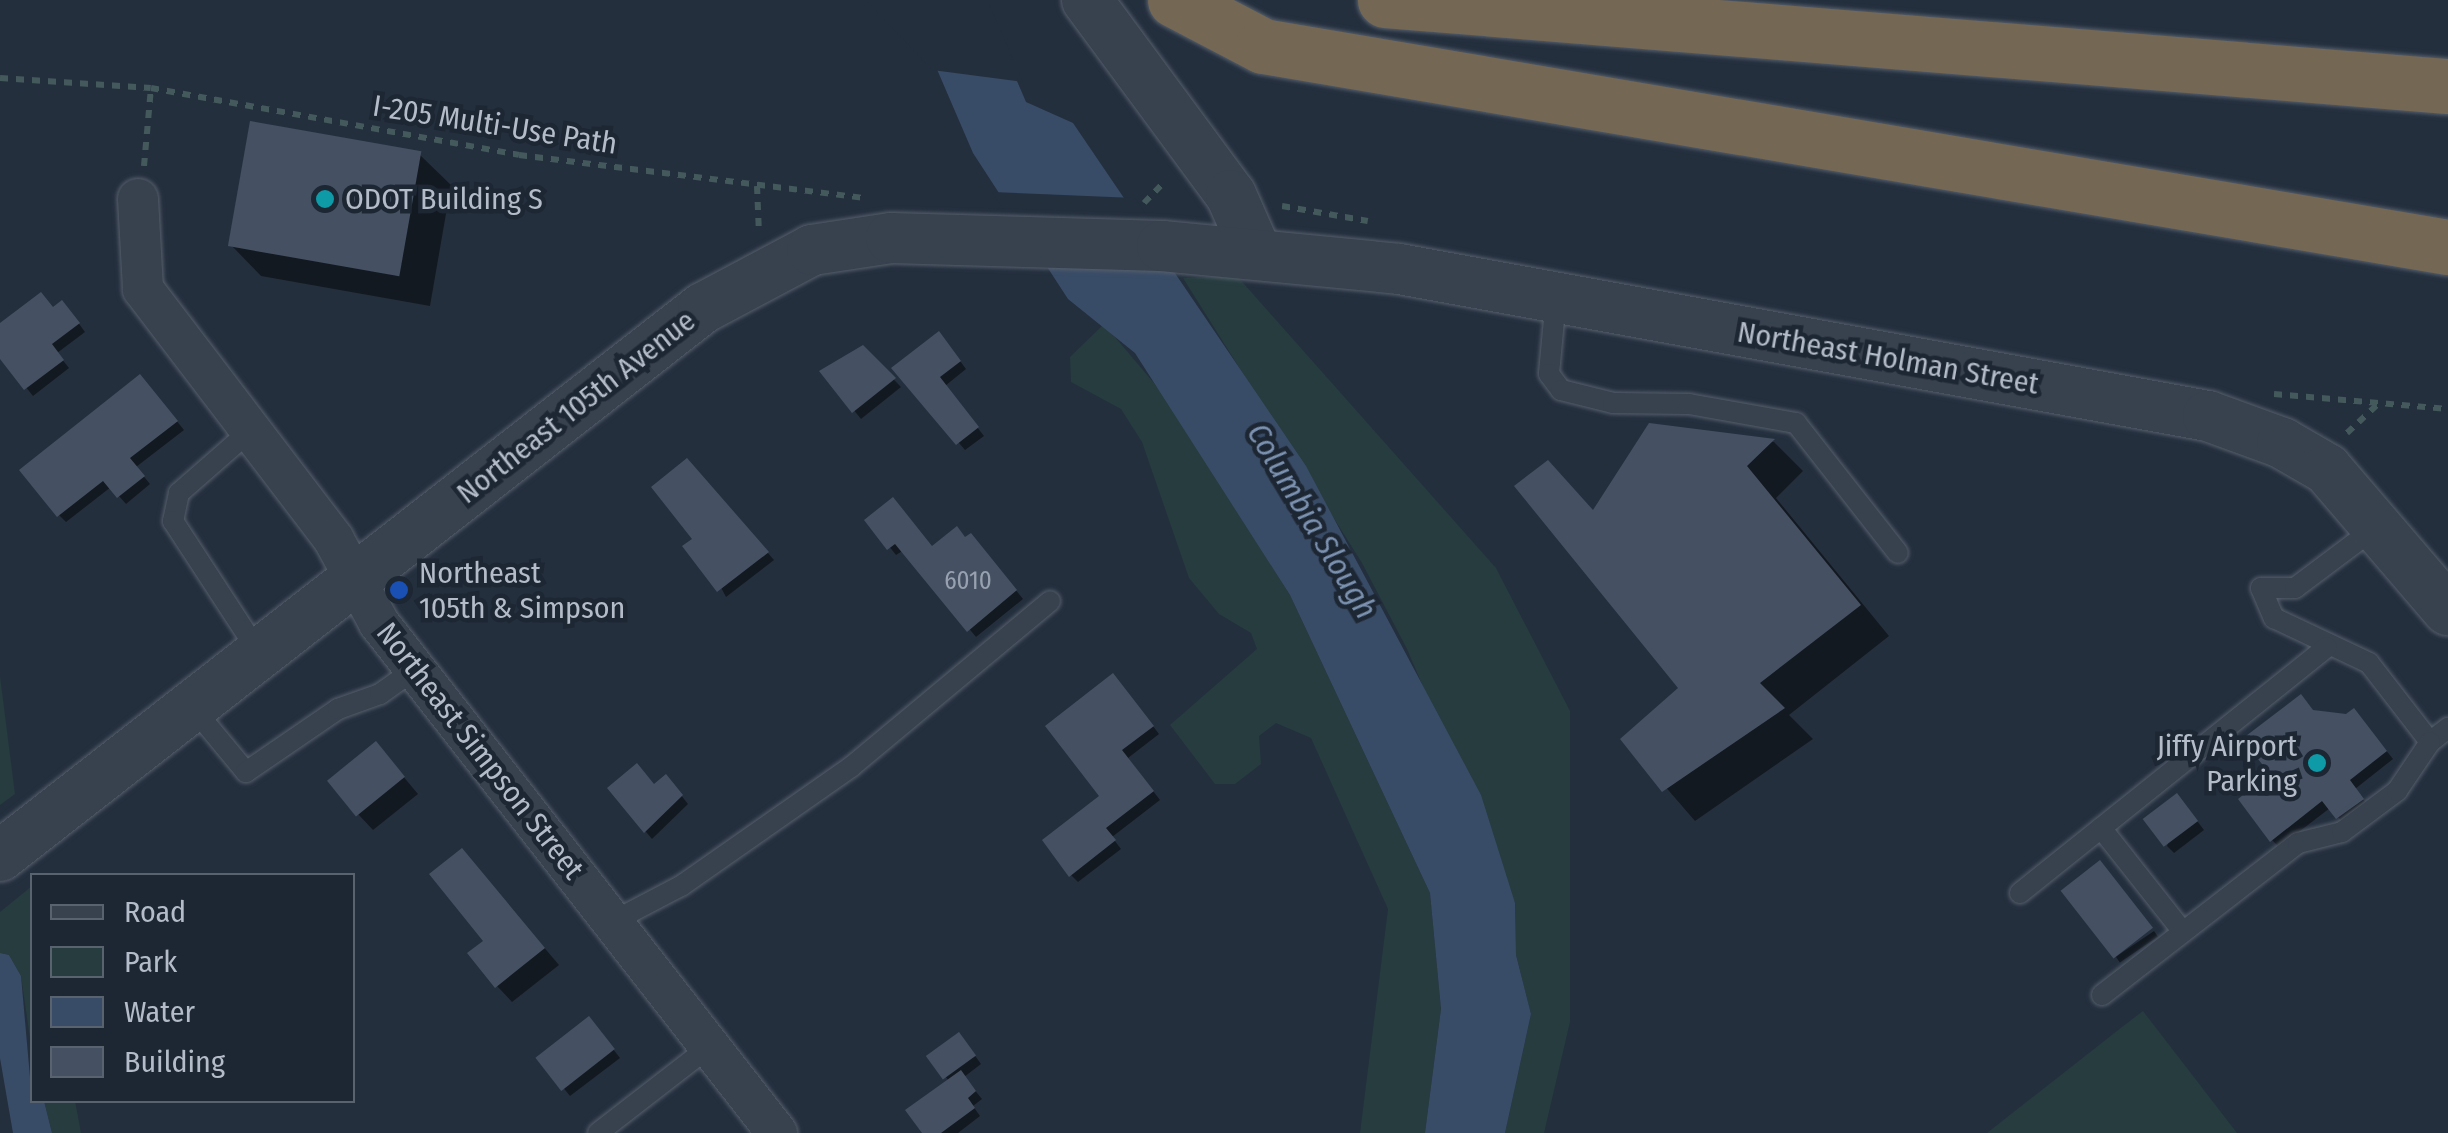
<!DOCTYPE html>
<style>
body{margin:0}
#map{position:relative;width:2448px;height:1133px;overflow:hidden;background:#242f3e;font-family:"Fira Sans Condensed",sans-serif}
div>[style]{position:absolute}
.green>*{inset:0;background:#263c3f}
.water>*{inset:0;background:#394c67}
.pier>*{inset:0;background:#242f3e}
.shadow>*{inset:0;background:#0007;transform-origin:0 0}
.building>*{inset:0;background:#455162;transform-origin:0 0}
.path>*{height:6px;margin-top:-3px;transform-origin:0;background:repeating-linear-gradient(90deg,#44595c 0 8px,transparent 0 16px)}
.roads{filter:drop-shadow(0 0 2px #565f6c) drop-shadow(0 0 2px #565f6c)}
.service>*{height:20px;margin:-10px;padding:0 10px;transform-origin:10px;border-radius:10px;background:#38414e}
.minor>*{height:40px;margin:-20px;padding:0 20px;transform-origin:20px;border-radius:20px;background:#38414e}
.tertiary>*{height:50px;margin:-25px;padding:0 25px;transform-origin:25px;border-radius:25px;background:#38414e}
.motorway>*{height:55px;margin:-27.5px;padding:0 27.5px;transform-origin:27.5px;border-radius:27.5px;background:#746855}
.dots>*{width:28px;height:28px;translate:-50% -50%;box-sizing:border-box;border:5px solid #1d2633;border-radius:50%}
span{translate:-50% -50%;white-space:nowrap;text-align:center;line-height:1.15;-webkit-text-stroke:9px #1d2633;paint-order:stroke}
.number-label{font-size:25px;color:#98a1af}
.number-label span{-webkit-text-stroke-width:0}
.street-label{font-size:30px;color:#b4bcc9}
.poi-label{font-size:30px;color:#b4bcc9}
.left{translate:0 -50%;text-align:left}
.right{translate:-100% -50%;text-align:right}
.water-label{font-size:32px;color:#7c92b1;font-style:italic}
.legend{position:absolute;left:30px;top:873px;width:325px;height:230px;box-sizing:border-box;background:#1d2633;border:2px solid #59626f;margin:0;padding:12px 18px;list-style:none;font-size:30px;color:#b4bcc9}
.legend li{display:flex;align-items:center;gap:20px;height:50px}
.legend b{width:50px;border:2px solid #59626f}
</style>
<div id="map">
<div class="green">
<div style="clip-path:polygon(1237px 276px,1496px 568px,1570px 711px,1570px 1022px,1544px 1133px,1505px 1133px,1531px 1014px,1516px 955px,1515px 903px,1407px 649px,1362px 563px,1183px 278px)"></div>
<div style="clip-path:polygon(1104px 324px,1164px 395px,1290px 595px,1430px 893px,1441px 1009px,1425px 1133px,1360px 1133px,1388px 909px,1311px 738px,1276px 723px,1259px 736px,1261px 764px,1235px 784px,1215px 784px,1170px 725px,1257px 649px,1251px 633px,1219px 614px,1189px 578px,1142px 442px,1121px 409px,1071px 382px,1070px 357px)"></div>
<div style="clip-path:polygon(0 676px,15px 794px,0 805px)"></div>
<div style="clip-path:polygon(32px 886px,32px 1052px,21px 976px,9px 955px,0 953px,0 912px)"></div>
<div style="clip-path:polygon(2143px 1011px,2237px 1133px,1987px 1133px,2122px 1027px)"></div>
<div style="clip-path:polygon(44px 1101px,75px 1101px,81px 1133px,52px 1133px)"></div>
</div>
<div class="water">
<div style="clip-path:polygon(982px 0,1026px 102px,1073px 123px,1306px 466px,1481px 795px,1515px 903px,1516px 955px,1531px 1014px,1505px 1133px,1425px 1133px,1441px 1009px,1430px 893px,1290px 595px,1135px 353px,1068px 299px,973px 153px,936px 67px)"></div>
<div style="clip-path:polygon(0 953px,9px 955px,21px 976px,32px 1100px,44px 1101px,52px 1133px,13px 1133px,0 1058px)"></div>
</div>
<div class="pier">
<div style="clip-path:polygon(866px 0,987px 0,1023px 82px,932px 70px)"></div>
<div style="clip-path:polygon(992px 192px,1135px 198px,1182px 268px,1038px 261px)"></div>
</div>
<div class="shadow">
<div style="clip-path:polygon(420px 155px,451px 185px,430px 306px,261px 276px,231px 245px)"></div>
<div style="clip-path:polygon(54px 309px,69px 310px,85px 332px,57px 353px,69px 368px,33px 396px,0 355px,0 326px)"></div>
<div style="clip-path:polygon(946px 342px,966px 369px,945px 386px,984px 436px,965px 450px,895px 368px)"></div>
<div style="clip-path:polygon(863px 348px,901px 387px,861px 419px,823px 372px)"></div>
<div style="clip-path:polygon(147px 384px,184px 430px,136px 467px,150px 484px,126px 504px,111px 487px,66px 522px,59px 515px)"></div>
<div style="clip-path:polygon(1650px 426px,1774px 442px,1803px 471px,1776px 498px,1889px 636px,1789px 715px,1813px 739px,1695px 821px,1624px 739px,1681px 688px,1595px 512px)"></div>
<div style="clip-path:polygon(694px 469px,774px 560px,726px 597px,695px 539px)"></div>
<div style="clip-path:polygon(868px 520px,933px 549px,978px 543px,1023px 599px,976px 637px,904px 550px,896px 555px)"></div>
<div style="clip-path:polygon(1120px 683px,1159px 734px,1128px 758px,1160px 800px,1112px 837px,1121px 849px,1078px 882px,1071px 875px,1102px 796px)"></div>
<div style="clip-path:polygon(2314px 713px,2361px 719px,2393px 759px,2355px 789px,2369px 807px,2345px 825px,2330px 808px,2279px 847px,2272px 840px,2273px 775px)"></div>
<div style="clip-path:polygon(376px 744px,418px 794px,373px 830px,358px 814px)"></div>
<div style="clip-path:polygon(673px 785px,688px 804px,652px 839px,610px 789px)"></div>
<div style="clip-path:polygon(2184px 804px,2204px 830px,2174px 853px,2167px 846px)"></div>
<div style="clip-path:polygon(462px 851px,559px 965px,512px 1002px,497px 986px)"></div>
<div style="left:2154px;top:931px;width:7px;height:46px;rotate:56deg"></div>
<div style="clip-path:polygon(596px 1027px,620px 1058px,570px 1096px,539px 1058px)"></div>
<div style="clip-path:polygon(966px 1043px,981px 1064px,964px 1077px,982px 1099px,973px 1106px,980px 1116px,958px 1133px,925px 1133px,949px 1081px,929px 1056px)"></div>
</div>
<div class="building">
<div style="left:250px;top:121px;width:174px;height:127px;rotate:10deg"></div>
<div style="clip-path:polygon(41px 292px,53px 307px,62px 300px,80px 323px,52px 344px,64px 360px,24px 390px,0 359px,0 323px)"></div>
<div style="clip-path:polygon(939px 331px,961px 361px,940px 377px,979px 427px,956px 445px,891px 368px)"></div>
<div style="clip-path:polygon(863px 345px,896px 378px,852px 413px,819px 371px)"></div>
<div style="clip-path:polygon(140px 374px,178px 421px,130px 458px,145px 476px,117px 498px,103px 481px,57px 517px,19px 470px)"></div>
<div style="clip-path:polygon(1649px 423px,1775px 439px,1747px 466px,1861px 605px,1760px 683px,1785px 708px,1662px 792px,1620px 739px,1678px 688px,1514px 486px,1548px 460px,1593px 510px)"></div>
<div style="clip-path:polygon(687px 458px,769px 552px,717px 592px,682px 546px,692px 539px,651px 487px)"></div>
<div style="clip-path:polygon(893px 497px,932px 546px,957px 526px,965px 537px,971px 533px,1017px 590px,967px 632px,895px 544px,887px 550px,864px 520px)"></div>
<div style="clip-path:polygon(1113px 673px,1154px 726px,1122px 750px,1154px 791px,1106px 828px,1116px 840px,1069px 877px,1042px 840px,1099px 796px,1045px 726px)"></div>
<div style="clip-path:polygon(2301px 694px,2313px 710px,2346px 714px,2354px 708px,2387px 751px,2350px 780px,2364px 799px,2336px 819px,2322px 801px,2270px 842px,2238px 799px,2270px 774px,2242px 739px)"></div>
<div style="left:376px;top:741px;width:46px;height:63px;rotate:51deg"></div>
<div style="clip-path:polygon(637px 763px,654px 784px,666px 774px,683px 795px,644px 833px,607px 788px)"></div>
<div style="left:2177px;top:793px;width:35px;height:43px;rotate:53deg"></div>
<div style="clip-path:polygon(462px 848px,545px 948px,495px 988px,467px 953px,483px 941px,429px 874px)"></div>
<div style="left:2100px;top:860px;width:86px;height:50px;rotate:52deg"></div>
<div style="left:589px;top:1016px;width:42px;height:68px;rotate:52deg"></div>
<div style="left:959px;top:1032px;width:29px;height:41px;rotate:54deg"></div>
<div style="clip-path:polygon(961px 1070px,976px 1091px,968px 1098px,975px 1108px,941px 1133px,922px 1133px,905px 1110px)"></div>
</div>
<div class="path">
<div style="left:0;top:78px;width:151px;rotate:3.8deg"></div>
<div style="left:151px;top:88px;width:374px;rotate:10.3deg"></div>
<div style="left:519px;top:155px;width:347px;rotate:7.1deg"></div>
<div style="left:144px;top:166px;width:78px;rotate:-84.9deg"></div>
<div style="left:757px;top:186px;width:48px;rotate:87.6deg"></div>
<div style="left:1144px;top:203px;width:28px;rotate:-46deg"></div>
<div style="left:1282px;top:206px;width:87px;rotate:9.9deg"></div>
<div style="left:2274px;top:394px;width:175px;rotate:4.9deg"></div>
<div style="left:2347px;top:433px;width:42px;rotate:-43.1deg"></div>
</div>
<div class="roads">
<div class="service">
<div style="left:1556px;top:298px;width:76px;rotate:95.3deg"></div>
<div style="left:1549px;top:374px;width:20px;rotate:53deg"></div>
<div style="left:1561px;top:390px;width:54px;rotate:14deg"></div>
<div style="left:1613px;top:403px;width:76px;rotate:0.8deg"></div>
<div style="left:1689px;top:404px;width:109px;rotate:10.1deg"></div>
<div style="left:1796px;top:423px;width:165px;rotate:51.9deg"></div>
<div style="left:251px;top:430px;width:96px;rotate:138.8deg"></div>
<div style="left:179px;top:493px;width:29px;rotate:102deg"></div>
<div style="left:173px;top:521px;width:158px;rotate:56.9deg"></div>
<div style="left:2261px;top:588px;width:33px;rotate:67deg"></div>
<div style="left:2274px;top:618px;width:105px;rotate:25.3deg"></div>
<div style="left:2369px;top:663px;width:100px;rotate:52.3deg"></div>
<div style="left:2430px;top:742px;width:23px;rotate:-38deg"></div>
<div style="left:2261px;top:588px;width:34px"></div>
<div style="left:2295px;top:588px;width:105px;rotate:-36.9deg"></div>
<div style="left:193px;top:708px;width:83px;rotate:50.4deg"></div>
<div style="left:246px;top:772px;width:112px;rotate:-34.4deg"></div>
<div style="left:338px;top:709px;width:45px;rotate:-19.7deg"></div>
<div style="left:380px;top:694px;width:43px;rotate:-35.5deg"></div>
<div style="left:2101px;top:828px;width:132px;rotate:51.7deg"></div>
<div style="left:2020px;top:893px;width:393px;rotate:-38.7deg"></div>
<div style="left:612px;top:922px;width:78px;rotate:-27.6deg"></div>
<div style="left:681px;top:886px;width:208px;rotate:-35deg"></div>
<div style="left:851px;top:767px;width:259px;rotate:-39.8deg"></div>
<div style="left:2102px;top:995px;width:248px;rotate:-37.8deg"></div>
<div style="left:2298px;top:843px;width:45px;rotate:-14deg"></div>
<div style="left:2342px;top:832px;width:69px;rotate:-36.7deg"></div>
<div style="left:2397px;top:791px;width:59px;rotate:-56deg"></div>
<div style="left:598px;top:1133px;width:140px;rotate:-37.8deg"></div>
</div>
<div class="minor">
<div style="left:138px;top:199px;width:90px;rotate:86.8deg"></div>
<div style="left:143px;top:289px;width:315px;rotate:52.7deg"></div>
<div style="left:334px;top:540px;width:94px;rotate:61.5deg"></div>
<div style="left:379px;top:623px;width:647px;rotate:52.03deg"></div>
</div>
<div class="tertiary">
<div style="left:1087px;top:0;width:242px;rotate:53.6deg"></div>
<div style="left:1231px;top:195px;width:62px;rotate:66.3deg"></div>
<div style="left:0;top:856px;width:891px;rotate:-37.94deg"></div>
<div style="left:703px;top:308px;width:123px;rotate:-28deg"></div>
<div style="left:812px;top:250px;width:80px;rotate:-8.6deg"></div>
<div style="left:891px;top:238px;width:271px;rotate:1.7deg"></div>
<div style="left:1162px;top:246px;width:238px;rotate:5.5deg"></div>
<div style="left:1399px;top:269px;width:822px;rotate:10.3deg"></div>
<div style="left:2208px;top:416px;width:79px;rotate:20deg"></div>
<div style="left:2282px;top:443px;width:52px;rotate:30deg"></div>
<div style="left:2327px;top:469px;width:186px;rotate:49.4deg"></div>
</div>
<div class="motorway">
<div style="left:1175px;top:0;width:99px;rotate:27.6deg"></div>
<div style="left:1263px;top:46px;width:1202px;rotate:9.63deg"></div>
<div style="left:1385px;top:0;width:1066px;rotate:4.63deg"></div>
</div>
</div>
<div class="dots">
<div style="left:325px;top:199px;background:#0f9aa8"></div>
<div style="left:399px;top:590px;background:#1a4fb4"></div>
<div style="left:2317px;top:763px;background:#0f9aa8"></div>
</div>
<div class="number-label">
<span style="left:968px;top:581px">6010</span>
</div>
<div class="street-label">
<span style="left:495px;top:125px;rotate:9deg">I-205 Multi-Use Path</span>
<span style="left:1888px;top:358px;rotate:10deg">Northeast Holman Street</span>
<span style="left:576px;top:407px;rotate:-38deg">Northeast 105th Avenue</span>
<span style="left:480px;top:751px;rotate:52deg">Northeast Simpson Street</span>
</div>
<div class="poi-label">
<span class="left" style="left:345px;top:199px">ODOT Building S</span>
<span class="left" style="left:419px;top:590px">Northeast<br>105th &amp; Simpson</span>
<span class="right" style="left:2297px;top:763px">Jiffy Airport<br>Parking</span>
</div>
<div class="water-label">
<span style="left:1312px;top:521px;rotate:59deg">Columbia Slough</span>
</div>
<ul class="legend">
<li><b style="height:12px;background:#38414e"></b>Road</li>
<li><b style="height:28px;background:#263c3f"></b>Park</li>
<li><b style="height:28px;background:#394c67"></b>Water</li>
<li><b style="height:28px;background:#455162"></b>Building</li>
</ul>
</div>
